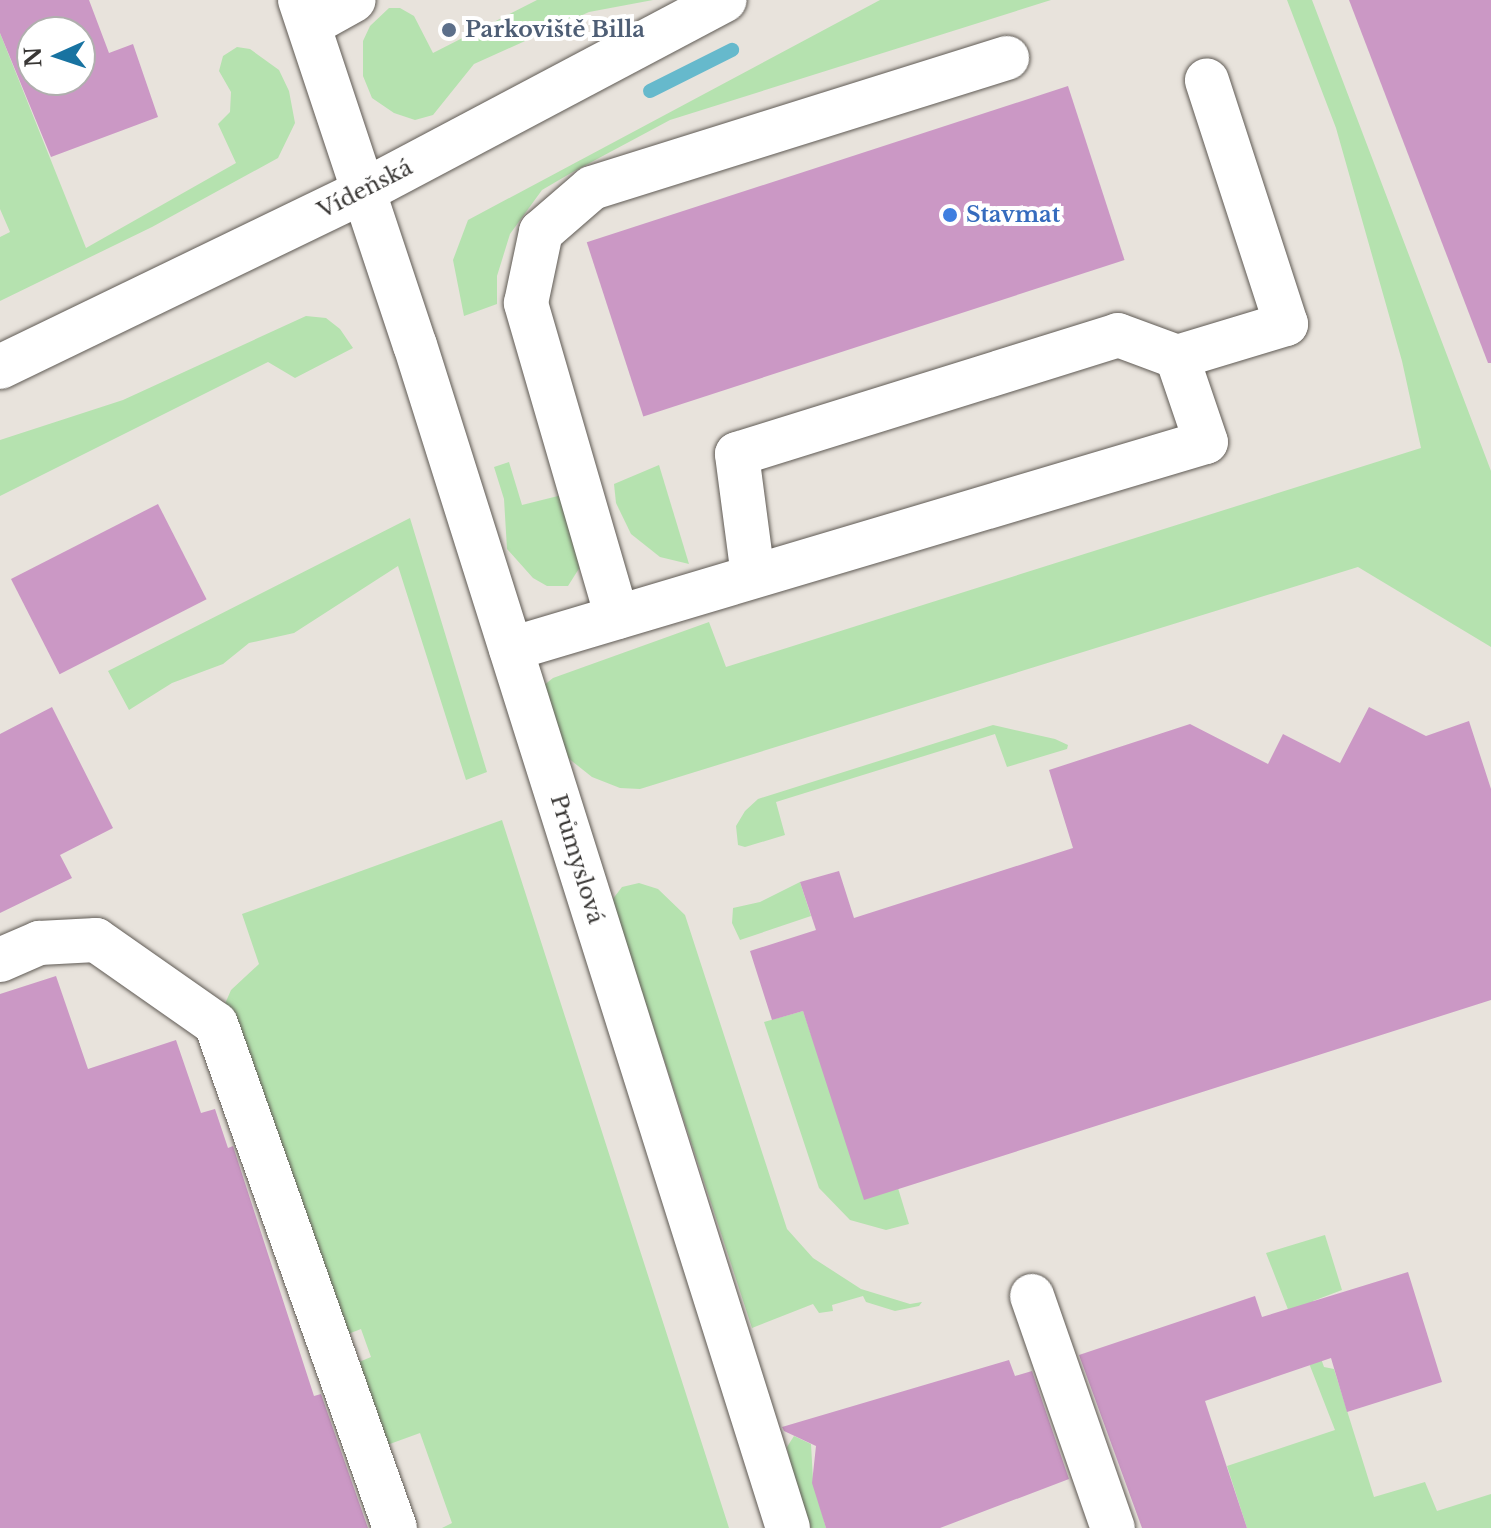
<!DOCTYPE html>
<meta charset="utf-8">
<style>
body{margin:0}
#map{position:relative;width:1491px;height:1528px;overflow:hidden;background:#e8e3dc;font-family:"Libre Baskerville",serif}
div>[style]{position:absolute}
.green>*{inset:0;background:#b5e2af}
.stream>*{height:14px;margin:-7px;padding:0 7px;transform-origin:7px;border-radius:7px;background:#66b9cc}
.building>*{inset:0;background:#cb98c5;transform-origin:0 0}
.roads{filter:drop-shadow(0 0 2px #605b55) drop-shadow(0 0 2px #605b55)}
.minor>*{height:44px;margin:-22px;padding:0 22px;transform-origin:22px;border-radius:22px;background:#fff}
.major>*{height:44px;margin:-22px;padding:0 22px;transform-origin:22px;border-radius:22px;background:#fff}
.dots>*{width:22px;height:22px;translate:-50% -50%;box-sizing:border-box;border:4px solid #fff;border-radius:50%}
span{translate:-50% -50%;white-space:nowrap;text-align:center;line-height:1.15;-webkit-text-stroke:8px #fff;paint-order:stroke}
.service-label{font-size:22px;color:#4e5e75;font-weight:700}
.left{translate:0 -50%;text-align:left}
.street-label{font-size:22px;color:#393735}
.shop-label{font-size:22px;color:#366cbe;font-weight:700}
.north{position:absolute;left:16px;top:16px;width:80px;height:80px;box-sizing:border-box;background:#fff;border:2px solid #b0afae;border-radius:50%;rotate:267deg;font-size:22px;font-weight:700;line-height:32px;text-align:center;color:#393735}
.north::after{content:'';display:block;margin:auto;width:28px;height:36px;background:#1873a1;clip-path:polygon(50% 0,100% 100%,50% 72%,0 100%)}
</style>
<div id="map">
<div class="green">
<div style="clip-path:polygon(537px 0,653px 0,589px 12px,474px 64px,433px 115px,415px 120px,394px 113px,372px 98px,363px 76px,363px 41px,370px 26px,389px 8px,400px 8px,414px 16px,433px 53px)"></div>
<div style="clip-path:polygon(880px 0,1051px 0,670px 120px,571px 173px,542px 190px,510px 234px,497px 276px,497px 304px,464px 316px,453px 260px,468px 220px)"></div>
<div style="clip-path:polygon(1287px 0,1312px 0,1491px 471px,1491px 647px,1358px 567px,640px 789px,620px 788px,592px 777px,563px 754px,543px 686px,553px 678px,709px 622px,726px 667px,1421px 448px,1402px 361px,1336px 128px)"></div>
<div style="clip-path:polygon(0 33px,86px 248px,236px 163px,218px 124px,230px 112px,231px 92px,219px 71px,223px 56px,237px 47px,250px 49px,279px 70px,289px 91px,295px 123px,278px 158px,152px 227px,0 301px,0 237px,10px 232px,0 209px)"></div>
<div style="clip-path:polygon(306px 316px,326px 318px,340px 329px,353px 348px,295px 378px,268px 362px,0 496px,0 440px,123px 400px)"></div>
<div style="clip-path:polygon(509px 462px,522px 505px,562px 495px,580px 567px,568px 586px,547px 586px,533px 578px,507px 549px,504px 499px,494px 467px)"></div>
<div style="clip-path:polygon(659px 465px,689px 564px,660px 557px,631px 534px,616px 503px,614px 484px)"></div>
<div style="clip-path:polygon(410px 518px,487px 772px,466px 780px,398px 566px,294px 633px,249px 643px,223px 664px,172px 683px,129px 710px,108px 671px)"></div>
<div style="clip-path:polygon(993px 725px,1055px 739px,1068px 745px,1067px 749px,1007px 767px,995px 734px,776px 802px,785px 835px,745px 847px,738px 845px,736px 826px,745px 811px,758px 799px)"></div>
<div style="clip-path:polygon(502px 820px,729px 1528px,442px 1528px,452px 1523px,420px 1433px,387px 1445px,359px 1362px,371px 1357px,361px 1329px,348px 1334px,221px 1013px,231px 990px,259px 964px,242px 914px)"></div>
<div style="clip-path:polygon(800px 882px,811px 916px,740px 940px,732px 923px,733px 908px,760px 902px)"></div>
<div style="clip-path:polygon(639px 883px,658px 889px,685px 915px,787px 1229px,813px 1258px,861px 1289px,910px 1304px,922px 1302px,919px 1306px,895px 1311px,866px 1302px,863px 1296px,832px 1305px,833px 1311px,819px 1313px,813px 1304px,752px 1328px,612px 900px,622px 887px)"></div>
<div style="clip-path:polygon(803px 1011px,867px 1198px,898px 1188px,909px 1224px,886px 1230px,850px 1220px,819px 1188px,764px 1022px)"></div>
<div style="clip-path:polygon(1325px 1235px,1342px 1290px,1313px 1301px,1326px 1344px,1319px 1353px,1324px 1367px,1334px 1369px,1374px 1497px,1425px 1482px,1437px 1511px,1491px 1494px,1491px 1528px,1247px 1528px,1227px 1466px,1335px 1430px,1266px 1253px)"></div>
<div style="clip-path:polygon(794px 1436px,811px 1444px,813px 1480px,826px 1528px,811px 1528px,790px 1462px,787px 1447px)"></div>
</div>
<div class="stream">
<div style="left:650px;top:91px;width:92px;rotate:-26.6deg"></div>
</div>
<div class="building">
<div style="clip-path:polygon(evenodd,0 0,89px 0,109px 53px,133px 44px,158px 117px,51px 157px,0 33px,0 0,32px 32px,80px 32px,80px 80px,32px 80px,32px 32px)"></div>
<div style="clip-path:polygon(1349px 0,1491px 0,1491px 363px,1488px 363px)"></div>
<div style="left:1068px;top:86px;width:183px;height:506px;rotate:72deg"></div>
<div style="left:158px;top:504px;width:107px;height:165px;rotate:63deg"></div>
<div style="clip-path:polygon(52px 707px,113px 828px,60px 855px,72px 878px,0 913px,0 734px)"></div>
<div style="clip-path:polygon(1369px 707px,1426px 736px,1469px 721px,1491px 789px,1491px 1000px,864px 1200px,803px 1011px,772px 1020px,750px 951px,816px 930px,800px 882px,839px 871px,854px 918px,1073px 848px,1049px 770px,1190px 724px,1268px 764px,1283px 734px,1340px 763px)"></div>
<div style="clip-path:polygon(56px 976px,88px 1069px,176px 1040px,201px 1113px,215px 1109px,228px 1148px,233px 1146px,314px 1396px,321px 1394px,368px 1528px,0 1528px,0 994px)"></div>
<div style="clip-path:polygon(1408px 1272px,1442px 1382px,1347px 1412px,1331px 1358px,1205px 1401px,1247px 1528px,1142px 1528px,1079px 1355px,1255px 1296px,1262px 1317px)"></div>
<div style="clip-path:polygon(1009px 1360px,1015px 1376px,1032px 1371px,1069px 1479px,940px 1528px,826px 1528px,812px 1483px,816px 1446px,784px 1431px,782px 1427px)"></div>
</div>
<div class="roads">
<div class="minor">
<div style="left:300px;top:0;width:364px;rotate:71.6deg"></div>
<div style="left:415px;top:345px;width:1240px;rotate:72.5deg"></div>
<div style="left:309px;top:25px;width:51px;rotate:-29.1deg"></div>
<div style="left:753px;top:576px;width:123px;rotate:-97.5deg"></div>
<div style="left:737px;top:454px;width:399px;rotate:-17.3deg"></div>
<div style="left:1118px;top:335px;width:63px;rotate:20.4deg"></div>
<div style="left:617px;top:617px;width:327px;rotate:-106.2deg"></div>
<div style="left:526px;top:303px;width:73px;rotate:-78.1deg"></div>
<div style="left:541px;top:232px;width:67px;rotate:-40.8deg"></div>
<div style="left:592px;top:188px;width:435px;rotate:-17.4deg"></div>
<div style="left:511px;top:649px;width:725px;rotate:-16.59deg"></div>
<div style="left:1206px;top:442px;width:90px;rotate:-108.8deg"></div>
<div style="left:1177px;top:357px;width:114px;rotate:-16.8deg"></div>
<div style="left:1286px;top:324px;width:256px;rotate:-108deg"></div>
<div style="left:0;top:960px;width:43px;rotate:-23.6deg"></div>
<div style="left:39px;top:943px;width:57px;rotate:-3deg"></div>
<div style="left:96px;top:940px;width:146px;rotate:35deg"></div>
<div style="left:216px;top:1024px;width:535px;rotate:70.45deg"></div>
<div style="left:1032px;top:1296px;width:246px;rotate:70.8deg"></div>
</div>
<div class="major">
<div style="left:0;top:367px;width:404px;rotate:-25.8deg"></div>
<div style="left:364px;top:191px;width:408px;rotate:-27.9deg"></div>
</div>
</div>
<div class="dots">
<div style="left:449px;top:30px;background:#5c6f8a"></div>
<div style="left:950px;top:215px;background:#3f7fe0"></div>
</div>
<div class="service-label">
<span class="left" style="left:465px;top:30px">Parkoviště Billa</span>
</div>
<div class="street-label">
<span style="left:365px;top:189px;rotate:-27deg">Vídeňská</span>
<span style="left:577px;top:859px;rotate:73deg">Průmyslová</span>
</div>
<div class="shop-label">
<span class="left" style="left:966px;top:215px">Stavmat</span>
</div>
<div class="north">N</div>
</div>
